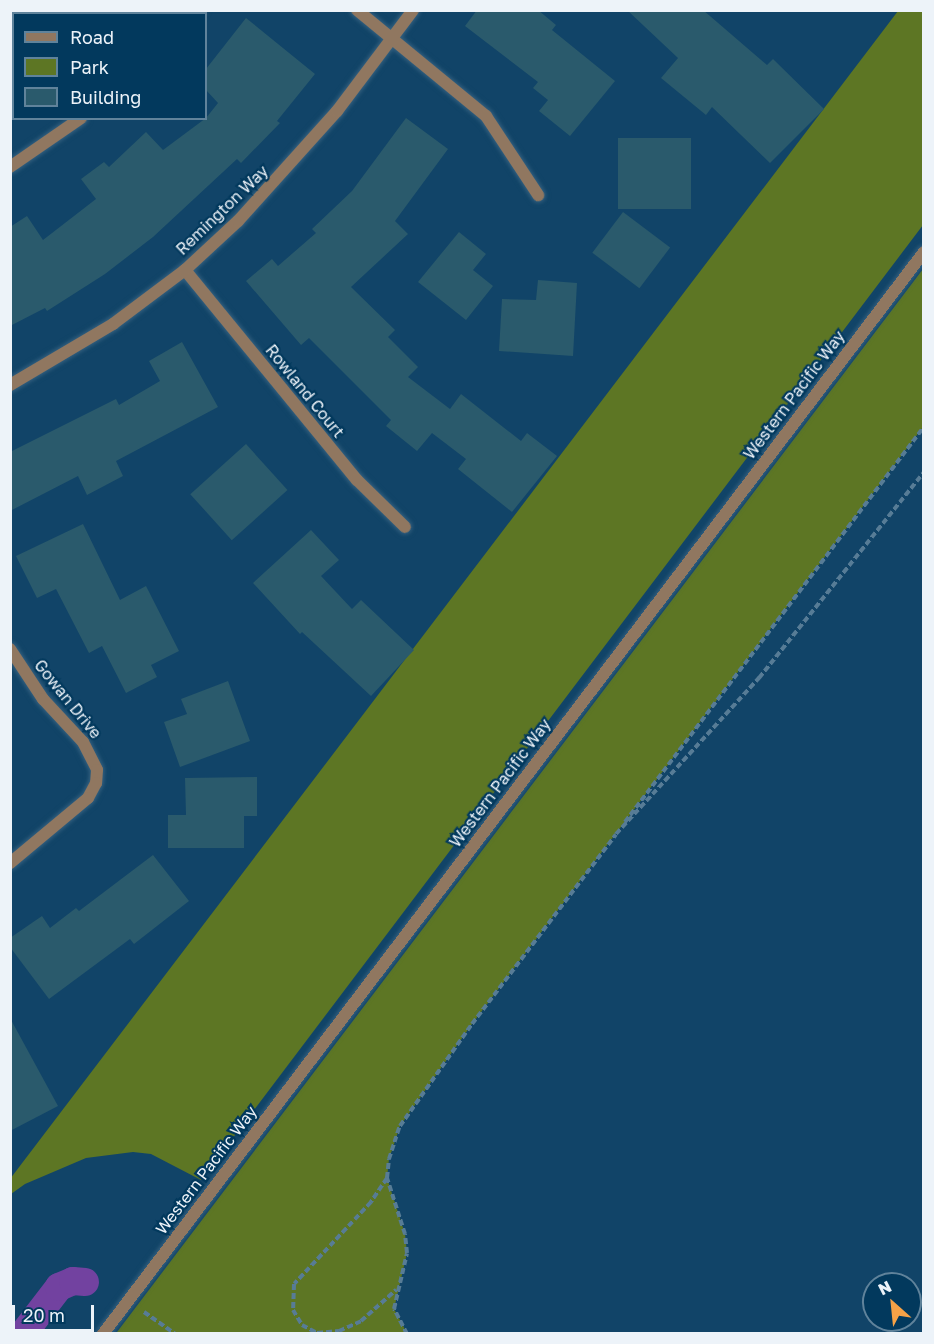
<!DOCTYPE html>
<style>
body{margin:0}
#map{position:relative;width:934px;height:1344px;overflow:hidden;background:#114468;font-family:"Golos Text",sans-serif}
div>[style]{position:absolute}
.green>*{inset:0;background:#5d7624}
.canal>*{height:28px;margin:-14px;padding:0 14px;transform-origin:14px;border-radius:14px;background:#7242a0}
.building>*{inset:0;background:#2a5a6c;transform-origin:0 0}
.path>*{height:4px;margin-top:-2px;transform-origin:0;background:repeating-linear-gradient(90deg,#577c96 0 6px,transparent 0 9px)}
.roads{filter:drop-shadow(0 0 2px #34607f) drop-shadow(0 0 2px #34607f)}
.service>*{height:12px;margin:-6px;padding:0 6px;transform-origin:6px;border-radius:6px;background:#907760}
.minor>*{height:12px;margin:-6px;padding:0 6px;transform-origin:6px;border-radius:6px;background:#907760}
.tertiary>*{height:12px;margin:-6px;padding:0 6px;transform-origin:6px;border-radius:6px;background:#907760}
span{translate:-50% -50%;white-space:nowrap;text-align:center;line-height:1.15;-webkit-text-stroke:4.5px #02395d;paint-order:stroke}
.street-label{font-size:16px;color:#edf3f9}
.frame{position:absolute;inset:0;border:12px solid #edf3f9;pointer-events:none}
.legend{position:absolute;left:12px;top:12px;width:195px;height:108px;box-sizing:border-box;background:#02395d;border:2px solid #60839b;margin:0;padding:8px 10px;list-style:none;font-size:18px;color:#edf3f9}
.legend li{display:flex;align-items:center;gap:12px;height:30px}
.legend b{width:30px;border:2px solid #60839b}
.north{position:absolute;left:862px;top:1272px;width:60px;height:60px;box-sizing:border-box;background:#02395d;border:2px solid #60839b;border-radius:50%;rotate:333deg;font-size:16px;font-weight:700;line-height:24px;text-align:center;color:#edf3f9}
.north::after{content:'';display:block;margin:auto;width:21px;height:27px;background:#f6a247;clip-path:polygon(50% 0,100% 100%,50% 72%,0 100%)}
.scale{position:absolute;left:12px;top:1305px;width:82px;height:27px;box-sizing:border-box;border:3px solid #edf3f9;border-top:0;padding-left:8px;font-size:18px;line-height:21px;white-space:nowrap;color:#edf3f9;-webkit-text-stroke:4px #02395d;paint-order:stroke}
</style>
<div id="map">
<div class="green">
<div style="clip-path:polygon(898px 11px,923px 11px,923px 225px,201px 1180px,151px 1154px,133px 1152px,86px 1158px,25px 1184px,11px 1194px,10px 1179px)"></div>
<div style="clip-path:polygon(923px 269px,923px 427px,472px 1024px,400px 1126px,389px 1159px,387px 1178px,405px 1234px,407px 1253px,394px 1309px,407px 1333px,117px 1332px)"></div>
</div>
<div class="canal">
<div style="left:23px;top:1334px;width:59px;rotate:-52.5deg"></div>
<div style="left:59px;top:1287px;width:15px;rotate:-23deg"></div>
<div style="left:73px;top:1281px;width:12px;rotate:5deg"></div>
</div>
<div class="building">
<div style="clip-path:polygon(477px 10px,538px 10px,556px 25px,552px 30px,615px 81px,570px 136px,539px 111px,548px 100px,533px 88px,538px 82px,465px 26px)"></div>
<div style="clip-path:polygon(627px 10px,703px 10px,767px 65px,773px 59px,824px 109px,770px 163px,712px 107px,706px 115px,661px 78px,678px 58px)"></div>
<div style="clip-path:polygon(246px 18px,315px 74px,277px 121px,280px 123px,241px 163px,237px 159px,153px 237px,105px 274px,47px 311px,45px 308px,10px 326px,10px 227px,27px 216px,43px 240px,96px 199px,81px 179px,104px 162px,109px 167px,146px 132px,163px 150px,206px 118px,218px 103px,206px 90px,206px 69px)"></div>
<div style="clip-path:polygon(406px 118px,448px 149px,395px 221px,408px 234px,351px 287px,395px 330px,388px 337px,418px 367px,408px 377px,450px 409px,461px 394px,521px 441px,527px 433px,557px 456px,512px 512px,458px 469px,466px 459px,432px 433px,417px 451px,386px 426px,391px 420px,309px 338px,301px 345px,246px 281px,272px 259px,278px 266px,316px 233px,312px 229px,352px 191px)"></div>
<div style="left:618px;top:138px;width:73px;height:71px"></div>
<div style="left:623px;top:212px;width:59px;height:51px;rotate:37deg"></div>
<div style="clip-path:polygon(459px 232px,486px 254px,473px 270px,493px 286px,466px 320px,418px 282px)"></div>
<div style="clip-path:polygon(538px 280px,577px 283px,573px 356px,499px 351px,502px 299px,536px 300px)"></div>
<div style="clip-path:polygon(182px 342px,218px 407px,116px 461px,123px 476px,87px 495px,78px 476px,10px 511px,10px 452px,116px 399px,119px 405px,160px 381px,149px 361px)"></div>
<div style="left:246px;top:444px;width:62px;height:75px;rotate:48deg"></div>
<div style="clip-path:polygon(83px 524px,120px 600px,146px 586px,179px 651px,151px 665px,157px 677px,126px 693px,102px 646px,89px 653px,56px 589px,37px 598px,16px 556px)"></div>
<div style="clip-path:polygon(311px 530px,339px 560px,321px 576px,352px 609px,361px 600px,414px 650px,371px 696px,302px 632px,300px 634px,253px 583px)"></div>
<div style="clip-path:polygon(228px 681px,250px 741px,180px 767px,164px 722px,187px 714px,181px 699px)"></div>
<div style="clip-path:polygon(257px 777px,257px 816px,244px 816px,244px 848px,168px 848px,168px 815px,186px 815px,185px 778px)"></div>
<div style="clip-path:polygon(153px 855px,189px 901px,134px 944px,130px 939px,49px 999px,10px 947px,10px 938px,42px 916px,50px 928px,76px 908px,79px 911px)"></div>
<div style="clip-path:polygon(10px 1018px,58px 1106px,10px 1131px)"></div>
</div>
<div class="path">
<div style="left:625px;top:822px;width:495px;rotate:-52.9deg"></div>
<div style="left:387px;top:1178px;width:29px;rotate:124deg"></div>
<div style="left:371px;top:1202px;width:112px;rotate:133.2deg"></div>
<div style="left:294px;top:1284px;width:26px;rotate:92deg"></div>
<div style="left:293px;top:1310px;width:17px;rotate:59deg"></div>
<div style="left:302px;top:1325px;width:17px;rotate:28deg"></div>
<div style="left:317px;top:1333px;width:22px;rotate:-5deg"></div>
<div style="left:339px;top:1331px;width:24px;rotate:-24deg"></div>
<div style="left:361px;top:1321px;width:47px;rotate:-41.5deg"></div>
<div style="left:144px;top:1312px;width:39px;rotate:35deg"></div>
<div style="left:407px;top:1334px;width:28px;rotate:-117deg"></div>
<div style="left:394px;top:1309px;width:57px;rotate:-76.9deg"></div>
<div style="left:407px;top:1253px;width:19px;rotate:-96deg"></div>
<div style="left:405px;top:1234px;width:59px;rotate:-107.8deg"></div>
<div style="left:387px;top:1178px;width:19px;rotate:-84deg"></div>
<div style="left:389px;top:1159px;width:35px;rotate:-72deg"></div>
<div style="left:400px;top:1126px;width:125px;rotate:-54.8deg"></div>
<div style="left:472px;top:1024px;width:238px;rotate:-52.8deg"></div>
<div style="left:616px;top:834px;width:212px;rotate:-47.5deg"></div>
<div style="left:759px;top:678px;width:264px;rotate:-51.3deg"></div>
</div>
<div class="roads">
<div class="service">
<div style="left:196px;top:14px;width:5px;rotate:-53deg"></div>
<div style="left:10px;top:167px;width:86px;rotate:-34.6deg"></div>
</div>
<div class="minor">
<div style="left:357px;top:10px;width:167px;rotate:39.4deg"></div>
<div style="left:486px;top:116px;width:95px;rotate:56.6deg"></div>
<div style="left:185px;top:270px;width:271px;rotate:50.7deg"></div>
<div style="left:357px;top:480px;width:67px;rotate:44.4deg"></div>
<div style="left:10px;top:385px;width:120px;rotate:-30.6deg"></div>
<div style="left:113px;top:324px;width:90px;rotate:-36.9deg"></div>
<div style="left:185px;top:270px;width:72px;rotate:-42.8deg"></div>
<div style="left:238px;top:221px;width:148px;rotate:-48deg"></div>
<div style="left:337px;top:111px;width:126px;rotate:-53deg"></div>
<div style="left:10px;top:649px;width:60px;rotate:56.6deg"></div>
<div style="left:43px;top:699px;width:59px;rotate:47.1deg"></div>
<div style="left:83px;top:742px;width:31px;rotate:63deg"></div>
<div style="left:97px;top:770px;width:13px;rotate:94deg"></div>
<div style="left:96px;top:783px;width:17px;rotate:118deg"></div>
<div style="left:88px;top:798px;width:102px;rotate:140.2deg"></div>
</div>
<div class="tertiary">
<div style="left:103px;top:1334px;width:1358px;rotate:-52.81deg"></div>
</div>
</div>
<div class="street-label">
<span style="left:222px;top:210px;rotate:-44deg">Remington Way</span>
<span style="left:305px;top:391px;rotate:51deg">Rowland Court</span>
<span style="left:794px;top:395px;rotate:-53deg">Western Pacific Way</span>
<span style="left:68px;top:699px;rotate:51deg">Gowan Drive</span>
<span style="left:500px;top:783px;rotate:-53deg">Western Pacific Way</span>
<span style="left:206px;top:1170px;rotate:-53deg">Western Pacific Way</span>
</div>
<div class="frame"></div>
<ul class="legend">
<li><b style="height:8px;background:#907760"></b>Road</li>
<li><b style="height:16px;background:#5d7624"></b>Park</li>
<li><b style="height:16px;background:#2a5a6c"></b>Building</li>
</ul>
<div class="north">N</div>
<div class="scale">20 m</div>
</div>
